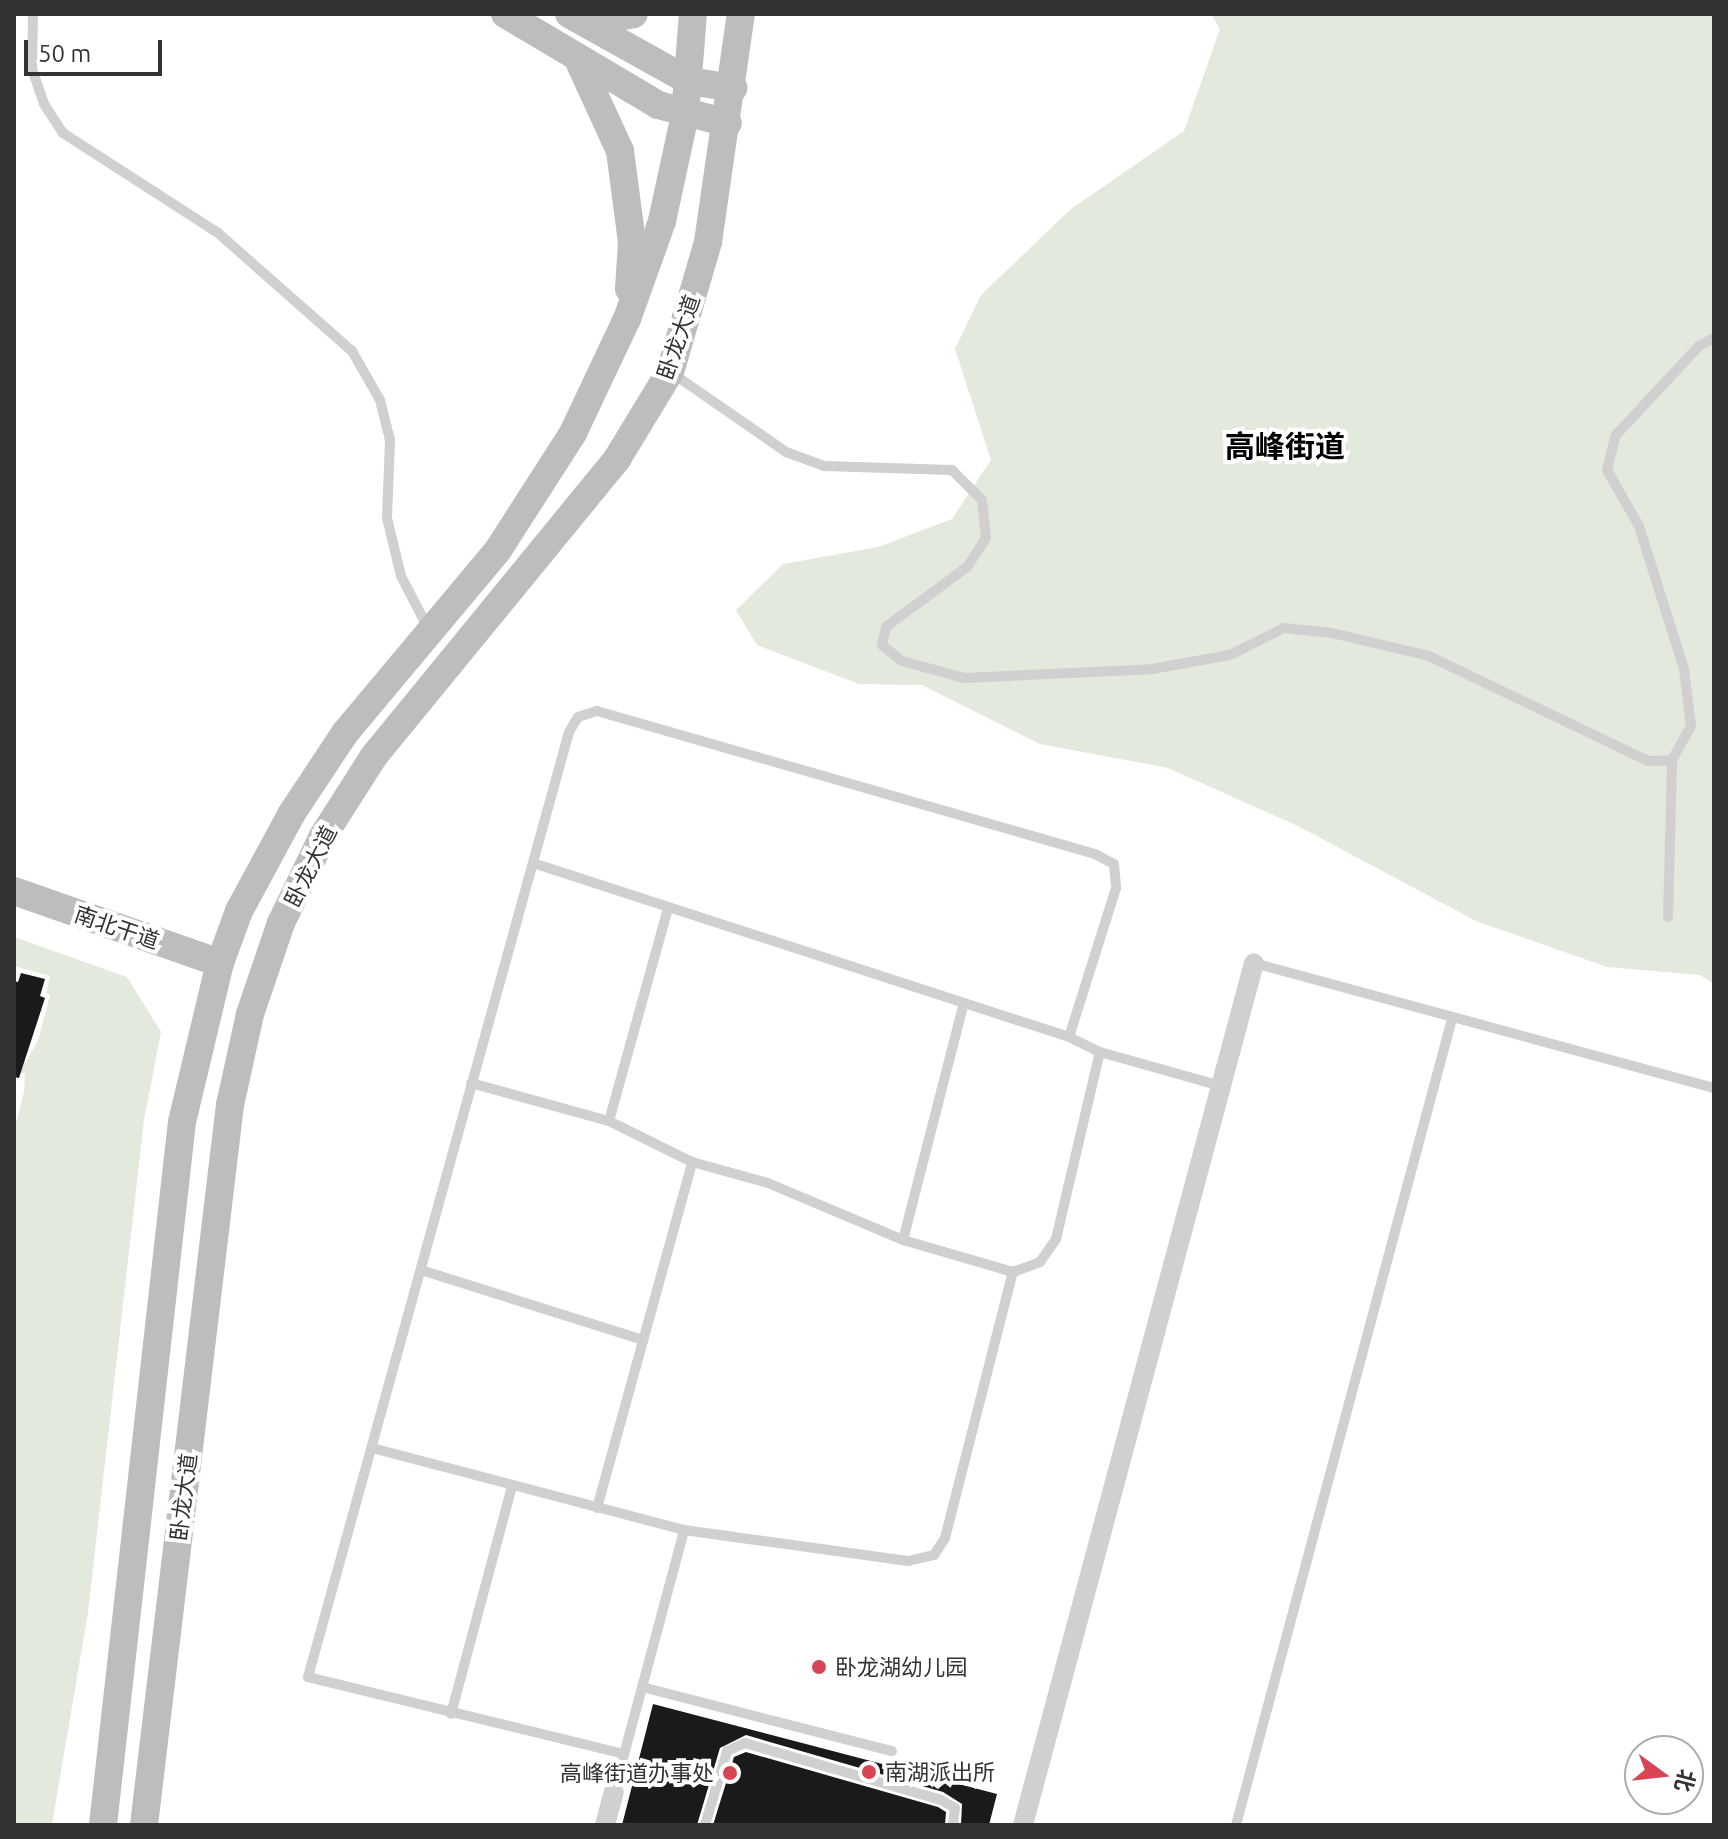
<!DOCTYPE html>
<meta charset="utf-8">
<style>
body{margin:0}
#map{position:relative;width:1728px;height:1839px;overflow:hidden;background:#fff;font-family:Ubuntu,"Noto Sans SC",sans-serif}
div>[style]{position:absolute}
.green>*{inset:0;background:#e3e9dc}
.building>*{inset:0;background:#1a1a1a}
.lane>*{height:10px;margin:-5px;padding:0 5px;transform-origin:5px;border-radius:5px;background:#d0d0d0}
.street>*{height:20px;margin:-10px;padding:0 10px;transform-origin:10px;border-radius:10px;background:#d0d0d0}
.secondary>*{height:28px;margin:-14px;padding:0 14px;transform-origin:14px;border-radius:14px;background:#bdbdbd}
.dots>*{width:22px;height:22px;translate:-50% -50%;box-sizing:border-box;border:4px solid #fff;border-radius:50%}
span{translate:-50% -50%;white-space:nowrap;text-align:center;line-height:1.15;-webkit-text-stroke:8px #fff;paint-order:stroke}
.street-label{font-size:22px;color:#333}
.poi-label{font-size:22px;color:#333}
.left{translate:0 -50%;text-align:left}
.right{translate:-100% -50%;text-align:right}
.district-label{font-size:30px;color:#000;font-weight:700}
.frame{position:absolute;inset:0;border:16px solid #333;pointer-events:none}
.north{position:absolute;left:1624px;top:1735px;width:80px;height:80px;box-sizing:border-box;background:#fff;border:2px solid #adadad;border-radius:50%;rotate:105deg;font-size:22px;font-weight:700;line-height:32px;text-align:center;color:#333}
.north::after{content:'';display:block;margin:auto;width:28px;height:36px;background:#d84655;clip-path:polygon(50% 0,100% 100%,50% 72%,0 100%)}
.scale{position:absolute;left:24px;top:40px;width:138px;height:36px;box-sizing:border-box;border:4px solid #333;border-top:0;padding-left:10px;font-size:24px;line-height:28px;white-space:nowrap;color:#333;-webkit-text-stroke:6px #fff;paint-order:stroke}
</style>
<div id="map">
<div class="green">
<div style="clip-path:polygon(1211px 14px,1714px 14px,1714px 984px,1700px 975px,1607px 967px,1476px 921px,1298px 826px,1168px 768px,1040px 744px,922px 685px,859px 684px,757px 645px,736px 610px,783px 564px,878px 547px,952px 519px,991px 460px,955px 349px,981px 295px,1071px 209px,1184px 131px,1220px 29px)"></div>
<div style="clip-path:polygon(14px 937px,127px 977px,161px 1032px,144px 1120px,88px 1612px,52px 1825px,14px 1825px,14px 1131px,24px 1092px,25px 1074px,20px 1072px,38px 1041px,50px 995px,46px 993px,50px 976px,14px 966px)"></div>
</div>
<div class="building">
<div style="clip-path:polygon(21px 973px,45px 979px,40px 996px,45px 998px,19px 1078px,14px 1077px,14px 981px,18px 982px)"></div>
<div style="clip-path:polygon(653px 1704px,997px 1794px,989px 1825px,961px 1825px,962px 1804px,943px 1792px,746px 1735px,720px 1748px,697px 1825px,622px 1825px)"></div>
<div style="clip-path:polygon(746px 1752px,938px 1807px,946px 1812px,945px 1825px,713px 1825px,734px 1757px)"></div>
</div>
<div class="lane">
<div style="left:33px;top:14px;width:55px;rotate:91deg"></div>
<div style="left:32px;top:69px;width:37px;rotate:71deg"></div>
<div style="left:44px;top:104px;width:35px;rotate:57deg"></div>
<div style="left:63px;top:133px;width:184px;rotate:32.8deg"></div>
<div style="left:218px;top:233px;width:179px;rotate:41.4deg"></div>
<div style="left:352px;top:351px;width:56px;rotate:60.3deg"></div>
<div style="left:380px;top:400px;width:41px;rotate:76deg"></div>
<div style="left:390px;top:440px;width:78px;rotate:92.2deg"></div>
<div style="left:387px;top:518px;width:60px;rotate:76.4deg"></div>
<div style="left:401px;top:576px;width:61px;rotate:62.6deg"></div>
<div style="left:672px;top:373px;width:139px;rotate:34.7deg"></div>
<div style="left:786px;top:452px;width:40px;rotate:20.2deg"></div>
<div style="left:824px;top:466px;width:128px;rotate:1.8deg"></div>
<div style="left:952px;top:470px;width:42px;rotate:45deg"></div>
<div style="left:982px;top:500px;width:38px;rotate:84deg"></div>
<div style="left:986px;top:538px;width:35px;rotate:123deg"></div>
<div style="left:967px;top:567px;width:101px;rotate:143.5deg"></div>
<div style="left:886px;top:627px;width:18px;rotate:103deg"></div>
<div style="left:882px;top:645px;width:26px;rotate:39deg"></div>
<div style="left:902px;top:661px;width:64px;rotate:15.3deg"></div>
<div style="left:964px;top:678px;width:188px;rotate:-2.7deg"></div>
<div style="left:1152px;top:669px;width:79px;rotate:-10.2deg"></div>
<div style="left:1230px;top:655px;width:60px;rotate:-26.6deg"></div>
<div style="left:1284px;top:628px;width:48px;rotate:5.9deg"></div>
<div style="left:1332px;top:633px;width:100px;rotate:13.3deg"></div>
<div style="left:1429px;top:656px;width:243px;rotate:25.6deg"></div>
<div style="left:1648px;top:761px;width:24px;rotate:-2deg"></div>
<div style="left:1672px;top:760px;width:39px;rotate:-61deg"></div>
<div style="left:1691px;top:726px;width:57px;rotate:-97deg"></div>
<div style="left:1684px;top:669px;width:150px;rotate:-107.5deg"></div>
<div style="left:1639px;top:526px;width:64px;rotate:-119.7deg"></div>
<div style="left:1607px;top:470px;width:36px;rotate:-76deg"></div>
<div style="left:1616px;top:435px;width:122px;rotate:-47deg"></div>
<div style="left:1699px;top:346px;width:17px;rotate:-28deg"></div>
<div style="left:533px;top:863px;width:564px;rotate:17.98deg"></div>
<div style="left:1069px;top:1037px;width:34px;rotate:26deg"></div>
<div style="left:1100px;top:1052px;width:126px;rotate:15.7deg"></div>
<div style="left:1668px;top:917px;width:157px;rotate:-88.5deg"></div>
<div style="left:1254px;top:963px;width:477px;rotate:15.2deg"></div>
<div style="left:471px;top:1083px;width:143px;rotate:15.4deg"></div>
<div style="left:609px;top:1121px;width:93px;rotate:26.3deg"></div>
<div style="left:692px;top:1162px;width:79px;rotate:15.4deg"></div>
<div style="left:768px;top:1183px;width:147px;rotate:22.9deg"></div>
<div style="left:903px;top:1240px;width:115px;rotate:16.2deg"></div>
<div style="left:1013px;top:1272px;width:29px;rotate:-20deg"></div>
<div style="left:1040px;top:1262px;width:28px;rotate:-55deg"></div>
<div style="left:1056px;top:1239px;width:192px;rotate:-76.8deg"></div>
<div style="left:609px;top:1121px;width:221px;rotate:-74.5deg"></div>
<div style="left:903px;top:1240px;width:242px;rotate:-75.6deg"></div>
<div style="left:421px;top:1270px;width:233px;rotate:17.5deg"></div>
<div style="left:372px;top:1448px;width:323px;rotate:14.7deg"></div>
<div style="left:684px;top:1530px;width:226px;rotate:7.9deg"></div>
<div style="left:908px;top:1561px;width:27px;rotate:-13deg"></div>
<div style="left:934px;top:1555px;width:20px;rotate:-57deg"></div>
<div style="left:945px;top:1538px;width:275px;rotate:-75.7deg"></div>
<div style="left:597px;top:1508px;width:359px;rotate:-74.6deg"></div>
<div style="left:642px;top:1687px;width:258px;rotate:14.4deg"></div>
<div style="left:451px;top:1714px;width:235px;rotate:-75deg"></div>
<div style="left:624px;top:1754px;width:325px;rotate:-166.3deg"></div>
<div style="left:308px;top:1677px;width:980px;rotate:-74.56deg"></div>
<div style="left:569px;top:732px;width:17px;rotate:-59deg"></div>
<div style="left:578px;top:717px;width:20px;rotate:-18deg"></div>
<div style="left:597px;top:711px;width:518px;rotate:16.02deg"></div>
<div style="left:1095px;top:854px;width:21px;rotate:28deg"></div>
<div style="left:1114px;top:864px;width:24px;rotate:85deg"></div>
<div style="left:1116px;top:888px;width:156px;rotate:107.5deg"></div>
<div style="left:614px;top:1792px;width:271px;rotate:-75deg"></div>
<div style="left:705px;top:1825px;width:77px;rotate:-73.4deg"></div>
<div style="left:727px;top:1751px;width:20px;rotate:-24deg"></div>
<div style="left:745px;top:1743px;width:204px;rotate:16.2deg"></div>
<div style="left:941px;top:1800px;width:16px;rotate:30deg"></div>
<div style="left:955px;top:1808px;width:17px;rotate:97deg"></div>
<div style="left:1236px;top:1825px;width:834px;rotate:-75deg"></div>
</div>
<div class="street">
<div style="left:605px;top:1825px;width:34px;rotate:-75deg"></div>
<div style="left:1023px;top:1825px;width:892px;rotate:-75deg"></div>
</div>
<div class="secondary">
<div style="left:505px;top:14px;width:178px;rotate:30.7deg"></div>
<div style="left:658px;top:105px;width:72px;rotate:14.4deg"></div>
<div style="left:569px;top:14px;width:137px;rotate:29.2deg"></div>
<div style="left:689px;top:81px;width:45px;rotate:9deg"></div>
<div style="left:580px;top:14px;width:27px;rotate:10deg"></div>
<div style="left:607px;top:19px;width:27px;rotate:-10deg"></div>
<div style="left:577px;top:57px;width:103px;rotate:65.4deg"></div>
<div style="left:620px;top:151px;width:92px;rotate:82.5deg"></div>
<div style="left:632px;top:242px;width:47px;rotate:93.7deg"></div>
<div style="left:14px;top:891px;width:218px;rotate:19.3deg"></div>
<div style="left:103px;top:1825px;width:707px;rotate:-83.59deg"></div>
<div style="left:182px;top:1122px;width:163px;rotate:-76.6deg"></div>
<div style="left:220px;top:963px;width:55px;rotate:-69.9deg"></div>
<div style="left:239px;top:911px;width:111px;rotate:-61.6deg"></div>
<div style="left:292px;top:813px;width:96px;rotate:-56.5deg"></div>
<div style="left:345px;top:733px;width:239px;rotate:-50.1deg"></div>
<div style="left:498px;top:550px;width:139px;rotate:-57.3deg"></div>
<div style="left:573px;top:433px;width:126px;rotate:-64.7deg"></div>
<div style="left:627px;top:319px;width:104px;rotate:-70.3deg"></div>
<div style="left:662px;top:221px;width:108px;rotate:-77.8deg"></div>
<div style="left:685px;top:115px;width:101px;rotate:-85.5deg"></div>
<div style="left:144px;top:1825px;width:725px;rotate:-83.19deg"></div>
<div style="left:230px;top:1105px;width:93px;rotate:-77.6deg"></div>
<div style="left:250px;top:1014px;width:96px;rotate:-71.2deg"></div>
<div style="left:281px;top:923px;width:97px;rotate:-64.2deg"></div>
<div style="left:323px;top:836px;width:95px;rotate:-57.5deg"></div>
<div style="left:374px;top:756px;width:384px;rotate:-50.7deg"></div>
<div style="left:617px;top:459px;width:102px;rotate:-58.7deg"></div>
<div style="left:670px;top:372px;width:135px;rotate:-73.7deg"></div>
<div style="left:708px;top:242px;width:230px;rotate:-81.8deg"></div>
</div>
<div class="dots">
<div style="left:819px;top:1667px;background:#d84655"></div>
<div style="left:869px;top:1772px;background:#d84655"></div>
<div style="left:730px;top:1773px;background:#d84655"></div>
</div>
<div class="street-label">
<span style="left:678px;top:337px;rotate:-71deg">卧龙大道</span>
<span style="left:310px;top:866px;rotate:-63deg">卧龙大道</span>
<span style="left:117px;top:927px;rotate:19deg">南北干道</span>
<span style="left:183px;top:1497px;rotate:-83deg">卧龙大道</span>
</div>
<div class="poi-label">
<span class="left" style="left:835px;top:1667px">卧龙湖幼儿园</span>
<span class="left" style="left:885px;top:1772px">南湖派出所</span>
<span class="right" style="left:714px;top:1773px">高峰街道办事处</span>
</div>
<div class="district-label">
<span style="left:1285px;top:446px">高峰街道</span>
</div>
<div class="frame"></div>
<div class="north">北</div>
<div class="scale">50 m</div>
</div>
